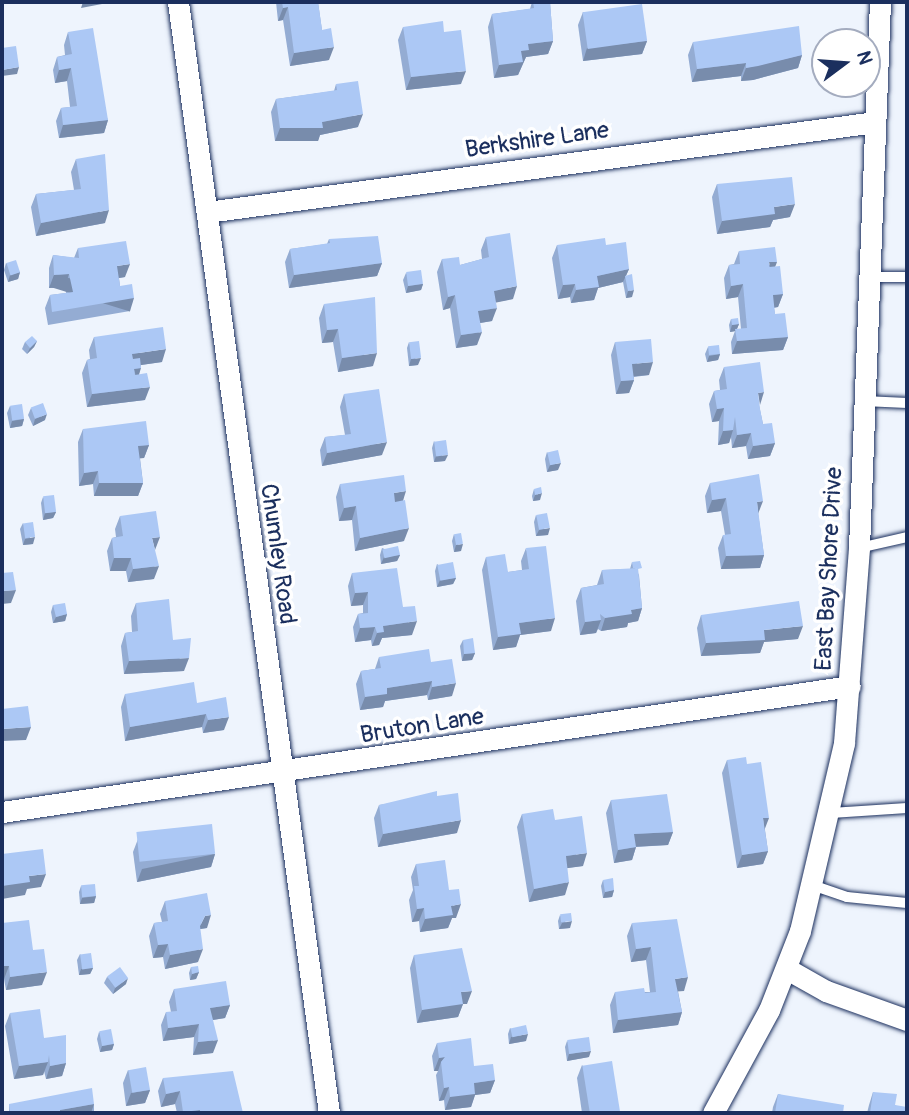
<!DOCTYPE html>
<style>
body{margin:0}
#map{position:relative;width:909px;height:1115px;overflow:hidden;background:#eef4fd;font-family:Pangolin,sans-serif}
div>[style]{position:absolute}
.roads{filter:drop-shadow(0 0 2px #1b2f5e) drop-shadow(0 0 2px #1b2f5e)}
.lane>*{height:10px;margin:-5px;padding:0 5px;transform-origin:5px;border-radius:5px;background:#fff}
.street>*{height:21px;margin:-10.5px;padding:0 10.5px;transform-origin:10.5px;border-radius:10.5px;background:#fff}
.wall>*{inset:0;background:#94acd3;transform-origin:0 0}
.shaded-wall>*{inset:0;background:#788cac;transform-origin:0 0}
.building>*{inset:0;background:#acc8f5;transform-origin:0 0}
span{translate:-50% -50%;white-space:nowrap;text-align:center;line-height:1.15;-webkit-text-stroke:7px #fff;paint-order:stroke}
.street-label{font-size:24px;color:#1b2f5e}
.frame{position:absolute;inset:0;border:4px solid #1b2f5e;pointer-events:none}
.north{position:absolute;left:811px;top:28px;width:70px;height:70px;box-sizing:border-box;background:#fff;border:2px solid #a4acbf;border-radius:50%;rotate:74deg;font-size:19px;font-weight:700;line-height:28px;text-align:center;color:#1b2f5e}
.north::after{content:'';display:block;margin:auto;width:24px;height:32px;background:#1b2f5e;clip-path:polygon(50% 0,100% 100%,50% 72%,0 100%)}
</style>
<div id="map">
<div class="roads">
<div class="lane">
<div style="left:870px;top:277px;width:37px"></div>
<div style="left:864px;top:401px;width:43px;rotate:2.7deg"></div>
<div style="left:859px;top:548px;width:49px;rotate:-12.9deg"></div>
<div style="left:831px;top:813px;width:76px;rotate:-3.8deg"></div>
<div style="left:812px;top:885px;width:37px;rotate:19deg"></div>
<div style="left:847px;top:897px;width:60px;rotate:5.7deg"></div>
</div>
<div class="street">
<div style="left:178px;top:2px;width:1121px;rotate:82.26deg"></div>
<div style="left:207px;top:212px;width:674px;rotate:-7.67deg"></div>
<div style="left:2px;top:812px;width:857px;rotate:-8.45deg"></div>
<div style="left:787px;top:969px;width:45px;rotate:29.4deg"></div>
<div style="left:826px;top:991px;width:86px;rotate:19.7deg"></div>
<div style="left:713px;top:1113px;width:117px;rotate:-61.5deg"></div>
<div style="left:769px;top:1010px;width:85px;rotate:-68.6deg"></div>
<div style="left:800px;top:931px;width:193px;rotate:-76.8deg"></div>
<div style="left:844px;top:743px;width:196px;rotate:-85.6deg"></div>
<div style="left:859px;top:548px;width:546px;rotate:-87.8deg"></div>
</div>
</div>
<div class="wall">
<div style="clip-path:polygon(276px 2px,318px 2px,322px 30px,329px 60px,290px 66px,283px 20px,278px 21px)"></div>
<div style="clip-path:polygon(532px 2px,550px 2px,553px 41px,548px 54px,526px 57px,518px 75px,494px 78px,488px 27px,492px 14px,530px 9px)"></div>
<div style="clip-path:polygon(583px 12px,647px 41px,642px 54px,583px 61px,578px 25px)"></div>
<div style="clip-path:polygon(403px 27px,444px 32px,461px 84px,406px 90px,398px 40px)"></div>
<div style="clip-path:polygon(68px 32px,108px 120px,104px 133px,59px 138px,56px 121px,61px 108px,70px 107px,67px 81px,55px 83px,53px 70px,57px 57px,65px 55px,64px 45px)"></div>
<div style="clip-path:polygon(693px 42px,802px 55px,798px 68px,753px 80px,741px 81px,741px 76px,692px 82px,688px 55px)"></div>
<div style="clip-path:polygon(336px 84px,358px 127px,320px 135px,318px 141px,275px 141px,271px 112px,276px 99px,334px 91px)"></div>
<div style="clip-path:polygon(76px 159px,105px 223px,36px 236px,31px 207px,36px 194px,74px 190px,71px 172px)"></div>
<div style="clip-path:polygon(717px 184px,790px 217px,773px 220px,770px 227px,717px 234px,712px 197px)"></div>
<div style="clip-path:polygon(486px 237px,513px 299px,496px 302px,492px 321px,480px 323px,477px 345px,456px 348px,450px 308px,443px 310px,437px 272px,442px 259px,460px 265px,482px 259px,481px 250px)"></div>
<div style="clip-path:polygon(329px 239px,382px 263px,377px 276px,289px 288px,285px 262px,290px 249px,327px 244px)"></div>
<div style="clip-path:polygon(557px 245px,606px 245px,629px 269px,626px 276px,632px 297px,626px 298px,623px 282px,598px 288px,594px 300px,571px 303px,570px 297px,558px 299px,552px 258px)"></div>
<div style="clip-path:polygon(78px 248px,125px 277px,119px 278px,120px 286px,130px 311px,48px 325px,45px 308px,50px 295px,66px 293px,65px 287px,49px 288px,49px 268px,53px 255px,74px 258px)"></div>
<div style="clip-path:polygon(739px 251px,775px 267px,783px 294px,778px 307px,774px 308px,775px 314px,788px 337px,783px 350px,732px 354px,731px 342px,735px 331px,730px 332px,729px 325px,731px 319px,739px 324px,737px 329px,741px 329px,738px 297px,726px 299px,724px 278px,729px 265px,734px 264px)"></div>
<div style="clip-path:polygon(6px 263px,20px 272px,18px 279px,8px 282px,4px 270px)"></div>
<div style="clip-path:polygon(406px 273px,423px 284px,421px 290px,406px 293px,403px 280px)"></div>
<div style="clip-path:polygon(324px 304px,373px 366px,338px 372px,333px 342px,322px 343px,319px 318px)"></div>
<div style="clip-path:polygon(94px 337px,162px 362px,141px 365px,139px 374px,145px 400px,87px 407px,82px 373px,87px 360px,90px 359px,89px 350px)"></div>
<div style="clip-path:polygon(37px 341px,34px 347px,27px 354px,22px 349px,25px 342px)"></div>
<div style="clip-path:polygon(409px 342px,418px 365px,409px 366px,407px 348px)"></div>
<div style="clip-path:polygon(615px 342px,649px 375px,634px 377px,634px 380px,629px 393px,616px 394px,611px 355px)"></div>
<div style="clip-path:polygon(708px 347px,720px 354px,718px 360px,707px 362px,705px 354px)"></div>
<div style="clip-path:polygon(724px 367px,759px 405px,763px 424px,775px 443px,770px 456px,748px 459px,746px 446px,732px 448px,731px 437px,729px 443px,718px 445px,719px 421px,712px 422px,709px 404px,714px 391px,720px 390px,719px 380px)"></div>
<div style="clip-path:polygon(344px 394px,382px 455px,322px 466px,320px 450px,325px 437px,345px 435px,340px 407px)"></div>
<div style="clip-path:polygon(10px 406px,24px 419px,22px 426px,10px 428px,7px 413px)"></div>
<div style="clip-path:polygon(31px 408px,45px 420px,33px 426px,28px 415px)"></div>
<div style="clip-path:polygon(83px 429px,149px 445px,144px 458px,140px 458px,143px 483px,138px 496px,94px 496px,93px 484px,79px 486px,78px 442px)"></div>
<div style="clip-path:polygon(434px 441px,445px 461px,434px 462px,432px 448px)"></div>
<div style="clip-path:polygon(547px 452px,558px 470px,547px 472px,545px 459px)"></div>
<div style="clip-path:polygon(710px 483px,758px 513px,764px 555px,760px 568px,721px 569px,718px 548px,723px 535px,725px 535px,721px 511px,707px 513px,705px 496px)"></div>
<div style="clip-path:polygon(340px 484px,403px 500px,404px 541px,355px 551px,352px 520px,339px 521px,336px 497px)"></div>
<div style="clip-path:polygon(534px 489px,540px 500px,533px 501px,532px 496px)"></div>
<div style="clip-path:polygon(43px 497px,56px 512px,53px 518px,43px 520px,41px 503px)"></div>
<div style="clip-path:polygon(536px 515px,548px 535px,536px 536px,534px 522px)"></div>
<div style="clip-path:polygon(120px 516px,155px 550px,154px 579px,128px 582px,126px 571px,110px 571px,107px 551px,112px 538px,116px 537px,115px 529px)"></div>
<div style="clip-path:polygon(23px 523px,33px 544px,23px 545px,20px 529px)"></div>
<div style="clip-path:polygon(454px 534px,461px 551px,454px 552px,452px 541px)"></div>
<div style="clip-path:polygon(382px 548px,400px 555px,397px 561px,381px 564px,380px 555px)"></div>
<div style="clip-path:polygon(526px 548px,551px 631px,520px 635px,516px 647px,493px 650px,482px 570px,486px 557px,508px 572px,522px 570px,521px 561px)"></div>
<div style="clip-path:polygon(632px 562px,639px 575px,642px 608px,638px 621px,628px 623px,627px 627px,601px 631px,598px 629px,596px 633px,580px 635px,576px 601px,581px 588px,597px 585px,602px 570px,630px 569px)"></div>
<div style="clip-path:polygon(437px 564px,456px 578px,453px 584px,437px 587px,435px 571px)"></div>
<div style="clip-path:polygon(352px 573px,403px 607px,412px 635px,382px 638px,379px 645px,372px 646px,371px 640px,355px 642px,353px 627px,358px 614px,363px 613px,363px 605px,351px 606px,348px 586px)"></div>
<div style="clip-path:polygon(136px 603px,173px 640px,184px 671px,124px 674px,121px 646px,125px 633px,132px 632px,131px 616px)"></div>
<div style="clip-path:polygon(53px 605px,67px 614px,65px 621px,53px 623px,51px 612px)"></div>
<div style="clip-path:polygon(701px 615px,798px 639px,764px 642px,760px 653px,701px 656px,697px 628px)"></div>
<div style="clip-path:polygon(463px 640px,475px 653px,472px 660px,462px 661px,460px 646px)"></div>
<div style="clip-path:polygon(379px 657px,431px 662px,452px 696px,428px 700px,427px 695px,385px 701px,383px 707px,360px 710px,356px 684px,361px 671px,375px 669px)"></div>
<div style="clip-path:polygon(125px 694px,197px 703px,224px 730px,203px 733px,202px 727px,125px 741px,121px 707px)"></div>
<div style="clip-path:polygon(727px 760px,747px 764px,765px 830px,768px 851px,763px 864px,737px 868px,722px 773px)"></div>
<div style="clip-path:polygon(437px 796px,457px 833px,378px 847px,374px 818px,379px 805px)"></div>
<div style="clip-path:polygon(611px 800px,673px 832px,668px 845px,636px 847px,632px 860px,614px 863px,606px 813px)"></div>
<div style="clip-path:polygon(522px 814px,555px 820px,583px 866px,567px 868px,565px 895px,529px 902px,517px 827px)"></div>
<div style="clip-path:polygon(138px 839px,215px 854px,211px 867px,137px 882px,133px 852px)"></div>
<div style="clip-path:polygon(416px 864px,449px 890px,456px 918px,452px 918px,448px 928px,420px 932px,419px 921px,412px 922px,409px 900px,413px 890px,411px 877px)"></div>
<div style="clip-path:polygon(603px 880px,614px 890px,612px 897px,603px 898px,601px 886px)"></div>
<div style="clip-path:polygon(81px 886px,96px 896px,94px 903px,80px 904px,79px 892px)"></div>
<div style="clip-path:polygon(165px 901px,207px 928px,200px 929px,198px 962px,165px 969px,163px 957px,153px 958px,149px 936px,154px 923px,162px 922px,160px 914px)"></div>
<div style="clip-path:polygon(560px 915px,570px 928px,559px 929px,558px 921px)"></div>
<div style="clip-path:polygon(2px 923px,33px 950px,42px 985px,6px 990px,4px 979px,2px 979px)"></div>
<div style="clip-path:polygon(632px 923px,684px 991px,678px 991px,682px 1012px,678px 1025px,613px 1033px,610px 1005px,615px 992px,650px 992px,646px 960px,631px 962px,627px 936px)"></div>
<div style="clip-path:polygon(80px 954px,93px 968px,90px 974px,79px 975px,77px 960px)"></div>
<div style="clip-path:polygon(414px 955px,467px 1004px,463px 1004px,458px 1017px,417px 1023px,410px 968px)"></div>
<div style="clip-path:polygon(191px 967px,199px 972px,196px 979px,190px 980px,189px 973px)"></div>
<div style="clip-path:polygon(107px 977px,126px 984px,113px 994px,104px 983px)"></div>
<div style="clip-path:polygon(174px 989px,230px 1005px,225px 1018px,213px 1020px,213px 1053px,193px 1055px,194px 1037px,163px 1041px,161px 1025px,166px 1012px,171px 1012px,169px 1002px)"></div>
<div style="clip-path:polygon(10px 1013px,44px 1038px,66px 1063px,62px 1076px,46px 1079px,44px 1071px,43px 1075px,14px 1079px,5px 1026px)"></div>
<div style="clip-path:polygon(510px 1028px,526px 1041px,509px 1044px,508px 1034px)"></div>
<div style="clip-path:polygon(99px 1032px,114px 1044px,112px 1050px,100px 1052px,97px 1039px)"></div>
<div style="clip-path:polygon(567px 1041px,589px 1057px,567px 1061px,565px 1047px)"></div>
<div style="clip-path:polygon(437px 1043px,495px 1080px,490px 1093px,475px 1095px,471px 1107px,445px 1110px,444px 1100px,439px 1101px,436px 1075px,438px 1071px,434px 1071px,432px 1056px)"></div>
<div style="clip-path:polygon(582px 1065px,620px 1113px,582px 1113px,577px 1078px)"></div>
<div style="clip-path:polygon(128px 1070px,150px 1090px,145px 1103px,126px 1106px,123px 1083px)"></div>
<div style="clip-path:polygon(163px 1078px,243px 1113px,177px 1113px,175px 1104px,161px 1107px,158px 1091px)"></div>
<div style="clip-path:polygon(873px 1092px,895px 1105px,907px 1113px,867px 1113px,869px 1105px)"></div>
<div style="clip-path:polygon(778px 1094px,843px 1113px,772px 1113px,773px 1107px)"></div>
<div style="left:9px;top:1104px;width:85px;height:10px"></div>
</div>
<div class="shaded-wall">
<div style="clip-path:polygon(83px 2px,103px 2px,102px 4px,81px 8px)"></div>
<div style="clip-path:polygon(288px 7px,283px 20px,278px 21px,283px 8px)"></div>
<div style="clip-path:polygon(553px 41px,548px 54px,526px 57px,518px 75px,494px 78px,499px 65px,521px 51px,528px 44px)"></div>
<div style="clip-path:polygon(647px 41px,642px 54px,583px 61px,587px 48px)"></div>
<div style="clip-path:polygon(334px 47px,329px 60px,290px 66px,294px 53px)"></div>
<div style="clip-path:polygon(802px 55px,798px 68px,753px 80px,741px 81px,746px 68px)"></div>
<div style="clip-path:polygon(746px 63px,741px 76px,692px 82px,697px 69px)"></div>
<div style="clip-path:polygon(19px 67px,17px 74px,2px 76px,2px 70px)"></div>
<div style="clip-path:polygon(71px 68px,67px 81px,55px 83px,59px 70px)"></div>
<div style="clip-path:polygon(466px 71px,461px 84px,406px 90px,411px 77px)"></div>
<div style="clip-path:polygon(363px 114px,358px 127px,320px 135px,318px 141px,275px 141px,280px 128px,322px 122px)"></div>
<div style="clip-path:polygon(108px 120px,104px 133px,59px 138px,63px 125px)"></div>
<div style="clip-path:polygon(795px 204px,790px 217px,773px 220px,770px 227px,717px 234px,722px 221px,774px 207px)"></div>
<div style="clip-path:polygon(109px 210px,105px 223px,36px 236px,41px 223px)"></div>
<div style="clip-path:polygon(769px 262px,777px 262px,772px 275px)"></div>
<div style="clip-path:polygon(382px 263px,377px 276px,289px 288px,294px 275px)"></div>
<div style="clip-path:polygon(130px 264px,125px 277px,113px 279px,117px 266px)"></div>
<div style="clip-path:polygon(629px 269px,623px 282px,598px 288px,594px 300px,571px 303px,576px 290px,597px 276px)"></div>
<div style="clip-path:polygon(20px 272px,18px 279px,8px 282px,10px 275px)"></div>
<div style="clip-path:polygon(69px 274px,65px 287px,49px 288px,54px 275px)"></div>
<div style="clip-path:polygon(423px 284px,421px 290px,406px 293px,408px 286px)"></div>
<div style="clip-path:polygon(575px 284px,570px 297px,558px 299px,563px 285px)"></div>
<div style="clip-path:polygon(743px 284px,738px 297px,726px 299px,731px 286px)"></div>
<div style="clip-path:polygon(517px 286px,513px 299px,489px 304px,494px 291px)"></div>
<div style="clip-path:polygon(634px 290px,632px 297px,626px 298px,628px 291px)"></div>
<div style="clip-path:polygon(783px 294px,778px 307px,768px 308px,773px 295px)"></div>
<div style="clip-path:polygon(455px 295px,450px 308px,443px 310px,448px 297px)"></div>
<div style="left:134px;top:298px;width:14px;height:83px;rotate:107deg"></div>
<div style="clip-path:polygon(497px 308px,492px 321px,474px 324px,478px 311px)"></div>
<div style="clip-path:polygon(739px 324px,736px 331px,730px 332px,732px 325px)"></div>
<div style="clip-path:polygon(338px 329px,333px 342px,322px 343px,327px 330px)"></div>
<div style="clip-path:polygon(482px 332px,477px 345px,456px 348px,461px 335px)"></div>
<div style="clip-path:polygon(788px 337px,783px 350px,732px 354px,737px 341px)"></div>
<div style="clip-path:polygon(37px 341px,34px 347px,27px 354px,30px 348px)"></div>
<div style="clip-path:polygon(166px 349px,162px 362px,127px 367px,132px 354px)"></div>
<div style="clip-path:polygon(377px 353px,373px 366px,338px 372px,342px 358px)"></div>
<div style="clip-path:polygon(720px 354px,718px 360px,707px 362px,709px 356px)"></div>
<div style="clip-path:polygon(421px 358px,418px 365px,409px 366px,411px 359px)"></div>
<div style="clip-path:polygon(653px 362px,649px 375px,627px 377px,632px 364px)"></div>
<div style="clip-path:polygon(141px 368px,137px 381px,134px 369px)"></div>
<div style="clip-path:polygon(634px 380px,629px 393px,616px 394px,621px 381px)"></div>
<div style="clip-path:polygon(150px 387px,145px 400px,87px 407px,92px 394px)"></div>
<div style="clip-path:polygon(764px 392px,760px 405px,758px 393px)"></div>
<div style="clip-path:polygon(724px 408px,719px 421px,712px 422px,717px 409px)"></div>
<div style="clip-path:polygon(47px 414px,45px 420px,33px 426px,35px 419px)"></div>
<div style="clip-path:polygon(24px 419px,22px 426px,10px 428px,12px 421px)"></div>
<div style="clip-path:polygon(733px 430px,729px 443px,718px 445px,723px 431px)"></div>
<div style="clip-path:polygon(751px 433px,746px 446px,732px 448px,737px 435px)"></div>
<div style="clip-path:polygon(387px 442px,382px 455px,322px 466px,327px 453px)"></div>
<div style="clip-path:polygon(775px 443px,770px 456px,748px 459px,753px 446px)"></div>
<div style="clip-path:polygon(149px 445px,144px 458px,134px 459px,138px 446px)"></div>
<div style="clip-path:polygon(448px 455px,445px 461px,434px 462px,436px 456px)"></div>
<div style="clip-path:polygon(561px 463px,558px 470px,547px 472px,550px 465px)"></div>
<div style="clip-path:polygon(98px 471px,93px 484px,79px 486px,84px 473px)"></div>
<div style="clip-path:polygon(99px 483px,143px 483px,138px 496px,94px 496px)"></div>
<div style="clip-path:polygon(406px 491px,402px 504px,390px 506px,394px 493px)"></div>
<div style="clip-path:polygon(542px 493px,540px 500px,533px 501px,535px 495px)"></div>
<div style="clip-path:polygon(726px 498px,721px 511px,707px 513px,712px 500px)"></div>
<div style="clip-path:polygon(763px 501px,758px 514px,757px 502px)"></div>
<div style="clip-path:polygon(356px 506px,352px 520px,339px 521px,344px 508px)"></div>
<div style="clip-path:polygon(56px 512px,53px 518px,43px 520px,45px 513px)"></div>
<div style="clip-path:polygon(409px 528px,404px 541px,355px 551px,360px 538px)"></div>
<div style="clip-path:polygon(550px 528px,548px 535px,536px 536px,539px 530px)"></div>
<div style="clip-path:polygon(35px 537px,33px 544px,23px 545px,25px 539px)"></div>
<div style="clip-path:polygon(160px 537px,155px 550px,152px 538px)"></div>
<div style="clip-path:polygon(463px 544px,461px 551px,454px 552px,456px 545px)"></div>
<div style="clip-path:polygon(400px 555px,397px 561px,381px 564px,384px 557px)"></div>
<div style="clip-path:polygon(764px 555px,760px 568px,721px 569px,726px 556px)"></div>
<div style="clip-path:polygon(114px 558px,131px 558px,126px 571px,110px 571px)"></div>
<div style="clip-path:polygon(159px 566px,154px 579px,128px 582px,133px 569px)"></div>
<div style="clip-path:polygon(456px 578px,453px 584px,437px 587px,440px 580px)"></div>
<div style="clip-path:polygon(16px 590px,11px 603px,2px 604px,2px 591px)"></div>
<div style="clip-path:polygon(368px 592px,363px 605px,351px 606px,355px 593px)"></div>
<div style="clip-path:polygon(642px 608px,638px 621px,628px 623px,627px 627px,601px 631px,605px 618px,631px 610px)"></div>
<div style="clip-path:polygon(67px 614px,65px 621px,53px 623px,56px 617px)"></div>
<div style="clip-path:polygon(555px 618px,551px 631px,520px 635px,516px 647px,493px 650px,498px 637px,519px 623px)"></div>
<div style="clip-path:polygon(601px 620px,596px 633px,580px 635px,585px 622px)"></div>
<div style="clip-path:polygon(417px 621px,412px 635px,382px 638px,379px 645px,372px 646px,377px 633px,383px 626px)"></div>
<div style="clip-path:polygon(803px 626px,798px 639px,764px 642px,760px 653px,701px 656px,706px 643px,764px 630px)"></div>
<div style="clip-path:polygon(375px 627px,371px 640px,355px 642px,360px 628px)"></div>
<div style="clip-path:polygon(475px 653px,472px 660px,462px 661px,464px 654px)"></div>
<div style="clip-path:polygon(189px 658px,184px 671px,124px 674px,129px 661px)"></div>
<div style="clip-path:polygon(432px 681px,427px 695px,385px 701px,383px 707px,360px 710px,365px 697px,387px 688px)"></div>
<div style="clip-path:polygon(456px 683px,452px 696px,428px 700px,432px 687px)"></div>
<div style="clip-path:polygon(206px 714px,202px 727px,125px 741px,130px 727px)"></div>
<div style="clip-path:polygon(229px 717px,224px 730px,203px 733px,208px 720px)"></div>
<div style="clip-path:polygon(31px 727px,26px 740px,2px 741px,2px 729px)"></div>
<div style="clip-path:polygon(763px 818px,769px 818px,764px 831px)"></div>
<div style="clip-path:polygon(461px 820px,457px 833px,378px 847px,383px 834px)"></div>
<div style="clip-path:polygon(673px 832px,668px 845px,630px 847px,634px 834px)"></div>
<div style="clip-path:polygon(636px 847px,632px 860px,614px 863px,618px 850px)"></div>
<div style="clip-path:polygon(768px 851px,763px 864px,737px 868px,742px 855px)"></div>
<div style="clip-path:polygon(587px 853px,583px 866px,561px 869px,566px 856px)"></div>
<div style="clip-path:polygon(215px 854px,211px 867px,137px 882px,142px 869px)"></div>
<div style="clip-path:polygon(46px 874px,41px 887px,27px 889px,25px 895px,2px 899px,2px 886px,29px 876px)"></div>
<div style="clip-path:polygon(569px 882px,565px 895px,529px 902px,534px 889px)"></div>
<div style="clip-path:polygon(614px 890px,612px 897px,603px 898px,605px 892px)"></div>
<div style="clip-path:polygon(96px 896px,94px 903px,80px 904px,82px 898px)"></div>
<div style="clip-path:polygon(461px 904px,456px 918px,452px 918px,448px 928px,420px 932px,425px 919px,451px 906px)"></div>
<div style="clip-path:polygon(424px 908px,419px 921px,412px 922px,417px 909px)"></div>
<div style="clip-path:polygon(211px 915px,207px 928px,200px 929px,200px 926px,205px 916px)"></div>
<div style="clip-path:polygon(572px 921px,570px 928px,559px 929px,562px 923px)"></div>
<div style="clip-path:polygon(168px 944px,163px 957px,153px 958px,158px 945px)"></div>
<div style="clip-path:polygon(651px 947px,646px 960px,631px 962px,636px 949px)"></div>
<div style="clip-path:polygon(203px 949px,198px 962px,165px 969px,170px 955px)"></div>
<div style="clip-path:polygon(3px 966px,9px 966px,4px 979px,2px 979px,2px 970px)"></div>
<div style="clip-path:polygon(93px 968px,90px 974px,79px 975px,81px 969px)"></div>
<div style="clip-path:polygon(47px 972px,42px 985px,6px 990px,10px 977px)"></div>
<div style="clip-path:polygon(199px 972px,196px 979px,190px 980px,192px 974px)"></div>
<div style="clip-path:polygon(688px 977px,684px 991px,670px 992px,675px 979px)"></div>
<div style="clip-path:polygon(128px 978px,126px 984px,113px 994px,115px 988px)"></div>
<div style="clip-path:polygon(472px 991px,467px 1004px,463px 1004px,458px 1017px,417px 1023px,422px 1010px,461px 992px)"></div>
<div style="clip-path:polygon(230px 1005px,225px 1018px,206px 1021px,210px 1008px)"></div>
<div style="clip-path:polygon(682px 1012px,678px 1025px,613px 1033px,618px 1020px)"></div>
<div style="clip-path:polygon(199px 1024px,194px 1037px,163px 1041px,168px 1028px)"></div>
<div style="clip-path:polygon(528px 1034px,526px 1041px,509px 1044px,511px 1037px)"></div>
<div style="clip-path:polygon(218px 1040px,213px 1053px,193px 1055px,198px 1042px)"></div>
<div style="clip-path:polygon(114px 1044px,112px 1050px,100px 1052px,102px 1046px)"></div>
<div style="clip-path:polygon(591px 1051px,589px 1057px,567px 1061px,569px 1054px)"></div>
<div style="clip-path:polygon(445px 1057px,441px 1062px,438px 1071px,434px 1071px,439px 1058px)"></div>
<div style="clip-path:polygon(48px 1062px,43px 1075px,14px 1079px,19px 1066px)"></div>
<div style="clip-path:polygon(66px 1063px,62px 1076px,46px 1079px,50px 1066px)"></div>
<div style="clip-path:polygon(495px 1080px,490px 1093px,475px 1095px,471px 1107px,445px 1110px,450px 1097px,474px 1083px)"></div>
<div style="clip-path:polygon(449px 1087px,444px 1100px,439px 1101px,444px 1088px)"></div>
<div style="clip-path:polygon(150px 1090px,145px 1103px,126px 1106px,131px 1093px)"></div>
<div style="clip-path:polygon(180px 1091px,175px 1104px,161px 1107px,166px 1094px)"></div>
<div style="clip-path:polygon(94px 1104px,91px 1113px,59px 1113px,60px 1110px)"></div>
<div style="clip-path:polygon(200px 1110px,199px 1113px,183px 1113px,183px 1112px)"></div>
</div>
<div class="building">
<div style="clip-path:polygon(282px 2px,318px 2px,322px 30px,331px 28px,334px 47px,294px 53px,288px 7px,283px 8px)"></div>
<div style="clip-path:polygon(533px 2px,550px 2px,553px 41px,528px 44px,529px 50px,521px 51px,523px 62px,499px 65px,492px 14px,534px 8px)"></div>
<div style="left:642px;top:4px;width:37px;height:60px;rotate:82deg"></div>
<div style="clip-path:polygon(443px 21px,444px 32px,461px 30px,466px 71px,411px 77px,403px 27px)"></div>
<div style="clip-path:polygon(799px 26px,802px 55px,758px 66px,746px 68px,746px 63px,697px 69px,693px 42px)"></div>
<div style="clip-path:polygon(93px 28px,108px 120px,63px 125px,61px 108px,77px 106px,71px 68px,59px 70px,57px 57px,72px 54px,68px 32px)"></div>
<div style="clip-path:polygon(16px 46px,19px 67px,2px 70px,2px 48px)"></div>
<div style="clip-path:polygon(358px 81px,363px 114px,322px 122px,323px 128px,280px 128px,276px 99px,337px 90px,336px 84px)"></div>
<div style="clip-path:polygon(105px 154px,109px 210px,41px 223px,36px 194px,81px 189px,76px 159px)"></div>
<div style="clip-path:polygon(792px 177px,795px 204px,774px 207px,775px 214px,722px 221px,717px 184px)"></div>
<div style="clip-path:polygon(510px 233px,517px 286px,494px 291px,497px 308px,478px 311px,482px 332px,461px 335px,455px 295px,448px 297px,442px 259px,459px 257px,460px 265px,489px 257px,486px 237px)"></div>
<div style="clip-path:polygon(378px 236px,382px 263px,294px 275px,290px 249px,330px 243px,329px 239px)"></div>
<div style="clip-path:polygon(605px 238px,606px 245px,626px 242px,629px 269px,597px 276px,599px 287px,576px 290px,575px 284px,563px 285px,557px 245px)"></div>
<div style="clip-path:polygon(126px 241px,130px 264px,117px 266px,120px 286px,132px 284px,134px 298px,52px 312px,50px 295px,73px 292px,69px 274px,54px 275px,53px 255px,79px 258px,78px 248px)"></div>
<div style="clip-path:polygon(775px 247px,777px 262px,769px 262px,769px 267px,780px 266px,783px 294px,773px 295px,775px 314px,785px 313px,788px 337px,737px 341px,735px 329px,747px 328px,743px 284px,731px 286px,729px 265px,740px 264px,739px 251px)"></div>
<div style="left:16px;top:260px;width:13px;height:10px;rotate:72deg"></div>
<div style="left:421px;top:270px;width:14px;height:15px;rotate:82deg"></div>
<div style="clip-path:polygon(632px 274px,634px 290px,628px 291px,625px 276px)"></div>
<div style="clip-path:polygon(375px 297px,377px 353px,342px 358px,338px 329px,327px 330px,324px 304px)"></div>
<div style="left:738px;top:318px;width:6px;height:7px;rotate:81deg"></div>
<div style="clip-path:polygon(163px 327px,166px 349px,132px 354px,133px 359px,140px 358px,141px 368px,134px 369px,135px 375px,147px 373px,150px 387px,92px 394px,87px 360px,97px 358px,94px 337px)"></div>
<div style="clip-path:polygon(32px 336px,37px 341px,30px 348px,25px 342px)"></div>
<div style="clip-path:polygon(651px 339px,653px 362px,632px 364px,634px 380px,621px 381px,615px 342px)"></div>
<div style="left:419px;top:341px;width:17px;height:10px;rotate:83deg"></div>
<div style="left:719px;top:345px;width:9px;height:11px;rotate:84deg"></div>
<div style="clip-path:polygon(760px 362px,764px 392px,758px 393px,760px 409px,763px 424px,772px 423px,775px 443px,753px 446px,751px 433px,737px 435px,735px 417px,733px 430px,723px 431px,724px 408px,717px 409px,714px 391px,727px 389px,724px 367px)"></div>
<div style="clip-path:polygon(379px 389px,387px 442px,327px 453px,325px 437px,351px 434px,344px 394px)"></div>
<div style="left:43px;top:403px;width:12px;height:13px;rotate:70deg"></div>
<div style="left:22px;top:404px;width:15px;height:12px;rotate:82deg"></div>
<div style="clip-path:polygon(146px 421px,149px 445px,138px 446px,143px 483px,99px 483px,98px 471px,84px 473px,83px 429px)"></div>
<div style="left:446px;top:440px;width:15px;height:12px;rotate:82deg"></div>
<div style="left:558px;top:450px;width:13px;height:11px;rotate:77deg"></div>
<div style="clip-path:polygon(759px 474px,763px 501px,757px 502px,764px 555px,726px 556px,723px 535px,731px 534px,726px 498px,712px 500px,710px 483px)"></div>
<div style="clip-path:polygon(404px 475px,406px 491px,394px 493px,395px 502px,405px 500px,409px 528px,360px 538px,356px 506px,344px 508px,340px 484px)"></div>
<div style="clip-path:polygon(541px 487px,542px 493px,535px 495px,534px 489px)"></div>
<div style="left:54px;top:495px;width:17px;height:11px;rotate:83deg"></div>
<div style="clip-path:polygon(156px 511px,160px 537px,152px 538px,159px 566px,133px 569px,131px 558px,114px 558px,112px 538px,123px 536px,120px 516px)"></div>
<div style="left:547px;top:513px;width:15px;height:11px;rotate:79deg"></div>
<div style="left:33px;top:522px;width:15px;height:10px;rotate:82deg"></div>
<div style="left:461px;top:533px;width:11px;height:7px;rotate:80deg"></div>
<div style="left:398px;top:546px;width:9px;height:16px;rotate:77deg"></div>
<div style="clip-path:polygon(546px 546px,555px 618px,519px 623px,521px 634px,498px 637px,486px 557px,505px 554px,508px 572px,529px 569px,526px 548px)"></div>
<div style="clip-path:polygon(640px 561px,642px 568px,638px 569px,638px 568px,633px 568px,632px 562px)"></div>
<div style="left:453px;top:562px;width:16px;height:16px;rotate:79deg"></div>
<div style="clip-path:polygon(397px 568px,403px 607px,415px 606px,417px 621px,383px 626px,384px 632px,377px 633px,375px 627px,360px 628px,358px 614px,368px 613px,368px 592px,355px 593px,352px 573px)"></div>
<div style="clip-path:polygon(638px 568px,642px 608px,631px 610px,632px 614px,605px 618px,600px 614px,601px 620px,585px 622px,581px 588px,604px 584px,602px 570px)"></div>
<div style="clip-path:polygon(13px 572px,16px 590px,2px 591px,2px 573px)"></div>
<div style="clip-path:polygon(169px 599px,173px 640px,191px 638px,189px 658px,129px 661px,125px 633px,138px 631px,136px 603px)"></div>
<div style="clip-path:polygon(799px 601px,803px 626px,764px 630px,765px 640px,706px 643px,701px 615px)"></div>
<div style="clip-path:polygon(65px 603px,67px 614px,56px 617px,53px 605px)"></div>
<div style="clip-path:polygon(473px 638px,475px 653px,464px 654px,463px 640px)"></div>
<div style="clip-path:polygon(429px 649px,431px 662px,452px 659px,456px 683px,432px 687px,432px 681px,387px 688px,387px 694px,365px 697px,361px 671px,381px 668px,379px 657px)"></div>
<div style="clip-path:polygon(194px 682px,197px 703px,226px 697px,229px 717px,208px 720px,206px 714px,130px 727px,125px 694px)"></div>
<div style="clip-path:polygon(28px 706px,31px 727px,2px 729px,2px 709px)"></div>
<div style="clip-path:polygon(746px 757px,747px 764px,761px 762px,769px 818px,763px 818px,768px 851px,742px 855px,727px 760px)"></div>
<div style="clip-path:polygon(437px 791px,437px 796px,458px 793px,461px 820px,383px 834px,379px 805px)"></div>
<div style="clip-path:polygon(667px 794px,673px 832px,634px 834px,636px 847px,618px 850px,611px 800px)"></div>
<div style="clip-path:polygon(553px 809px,555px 820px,582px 816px,587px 853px,566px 856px,569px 882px,534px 889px,522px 814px)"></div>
<div style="left:212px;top:824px;width:30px;height:76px;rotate:84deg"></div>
<div style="clip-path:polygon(43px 849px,46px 874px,29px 876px,30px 882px,2px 886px,2px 854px)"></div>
<div style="clip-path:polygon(445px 860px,449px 890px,459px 889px,461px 904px,451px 906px,453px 915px,425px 919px,424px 908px,417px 909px,414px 886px,419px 886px,416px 864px)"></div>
<div style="clip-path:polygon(613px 878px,614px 890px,605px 892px,603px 880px)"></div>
<div style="left:95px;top:884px;width:12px;height:14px;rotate:85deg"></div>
<div style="clip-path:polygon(207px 893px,211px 915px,205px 916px,200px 926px,203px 949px,170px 955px,168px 944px,158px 945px,154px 923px,168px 921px,165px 901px)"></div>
<div style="left:571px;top:913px;width:8px;height:11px;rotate:83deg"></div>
<div style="clip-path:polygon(677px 919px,688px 977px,675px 979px,682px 1012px,618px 1020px,615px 992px,644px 988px,645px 993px,656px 992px,651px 947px,636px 949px,632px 923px)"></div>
<div style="clip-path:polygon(29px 920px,33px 950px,44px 949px,47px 972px,10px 977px,9px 966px,3px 966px,2px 923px)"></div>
<div style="clip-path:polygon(462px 948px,472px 991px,461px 992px,463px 1004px,422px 1010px,414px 955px)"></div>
<div style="left:91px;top:953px;width:15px;height:11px;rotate:82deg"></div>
<div style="clip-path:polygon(198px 966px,199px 972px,192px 974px,191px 967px)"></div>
<div style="left:120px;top:967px;width:14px;height:16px;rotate:54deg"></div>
<div style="clip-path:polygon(226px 981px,230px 1005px,210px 1008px,218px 1040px,198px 1042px,199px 1024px,168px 1028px,166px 1012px,177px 1011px,174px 989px)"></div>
<div style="clip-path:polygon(40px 1009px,44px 1038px,66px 1035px,66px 1063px,50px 1066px,49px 1055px,48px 1062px,19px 1066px,10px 1013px)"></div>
<div style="left:526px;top:1025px;width:9px;height:16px;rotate:77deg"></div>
<div style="left:111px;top:1029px;width:15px;height:12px;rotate:79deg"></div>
<div style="left:589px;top:1037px;width:14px;height:22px;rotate:82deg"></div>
<div style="clip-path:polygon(471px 1038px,474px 1066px,493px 1064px,495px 1080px,474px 1083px,475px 1094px,450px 1097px,449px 1087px,444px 1088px,441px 1062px,445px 1057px,439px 1058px,437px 1043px)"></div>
<div style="left:612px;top:1061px;width:53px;height:30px;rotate:81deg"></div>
<div style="left:146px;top:1067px;width:23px;height:18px;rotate:80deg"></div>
<div style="clip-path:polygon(233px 1071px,243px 1113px,200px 1113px,200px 1110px,183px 1112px,180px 1091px,166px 1094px,163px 1078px)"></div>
<div style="clip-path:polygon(92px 1088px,94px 1104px,60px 1110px,60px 1113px,10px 1113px,9px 1104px)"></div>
<div style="clip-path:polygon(873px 1092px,897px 1094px,895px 1105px,907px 1107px,907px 1113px,870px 1113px)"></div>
<div style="clip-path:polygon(778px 1094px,844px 1105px,843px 1113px,775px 1113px)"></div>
</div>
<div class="street-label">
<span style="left:537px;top:140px;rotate:-8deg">Berkshire Lane</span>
<span style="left:278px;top:554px;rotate:82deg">Chumley Road</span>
<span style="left:829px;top:569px;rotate:-87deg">East Bay Shore Drive</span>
<span style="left:422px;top:726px;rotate:-9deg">Bruton Lane</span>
</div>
<div class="frame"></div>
<div class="north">N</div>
</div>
